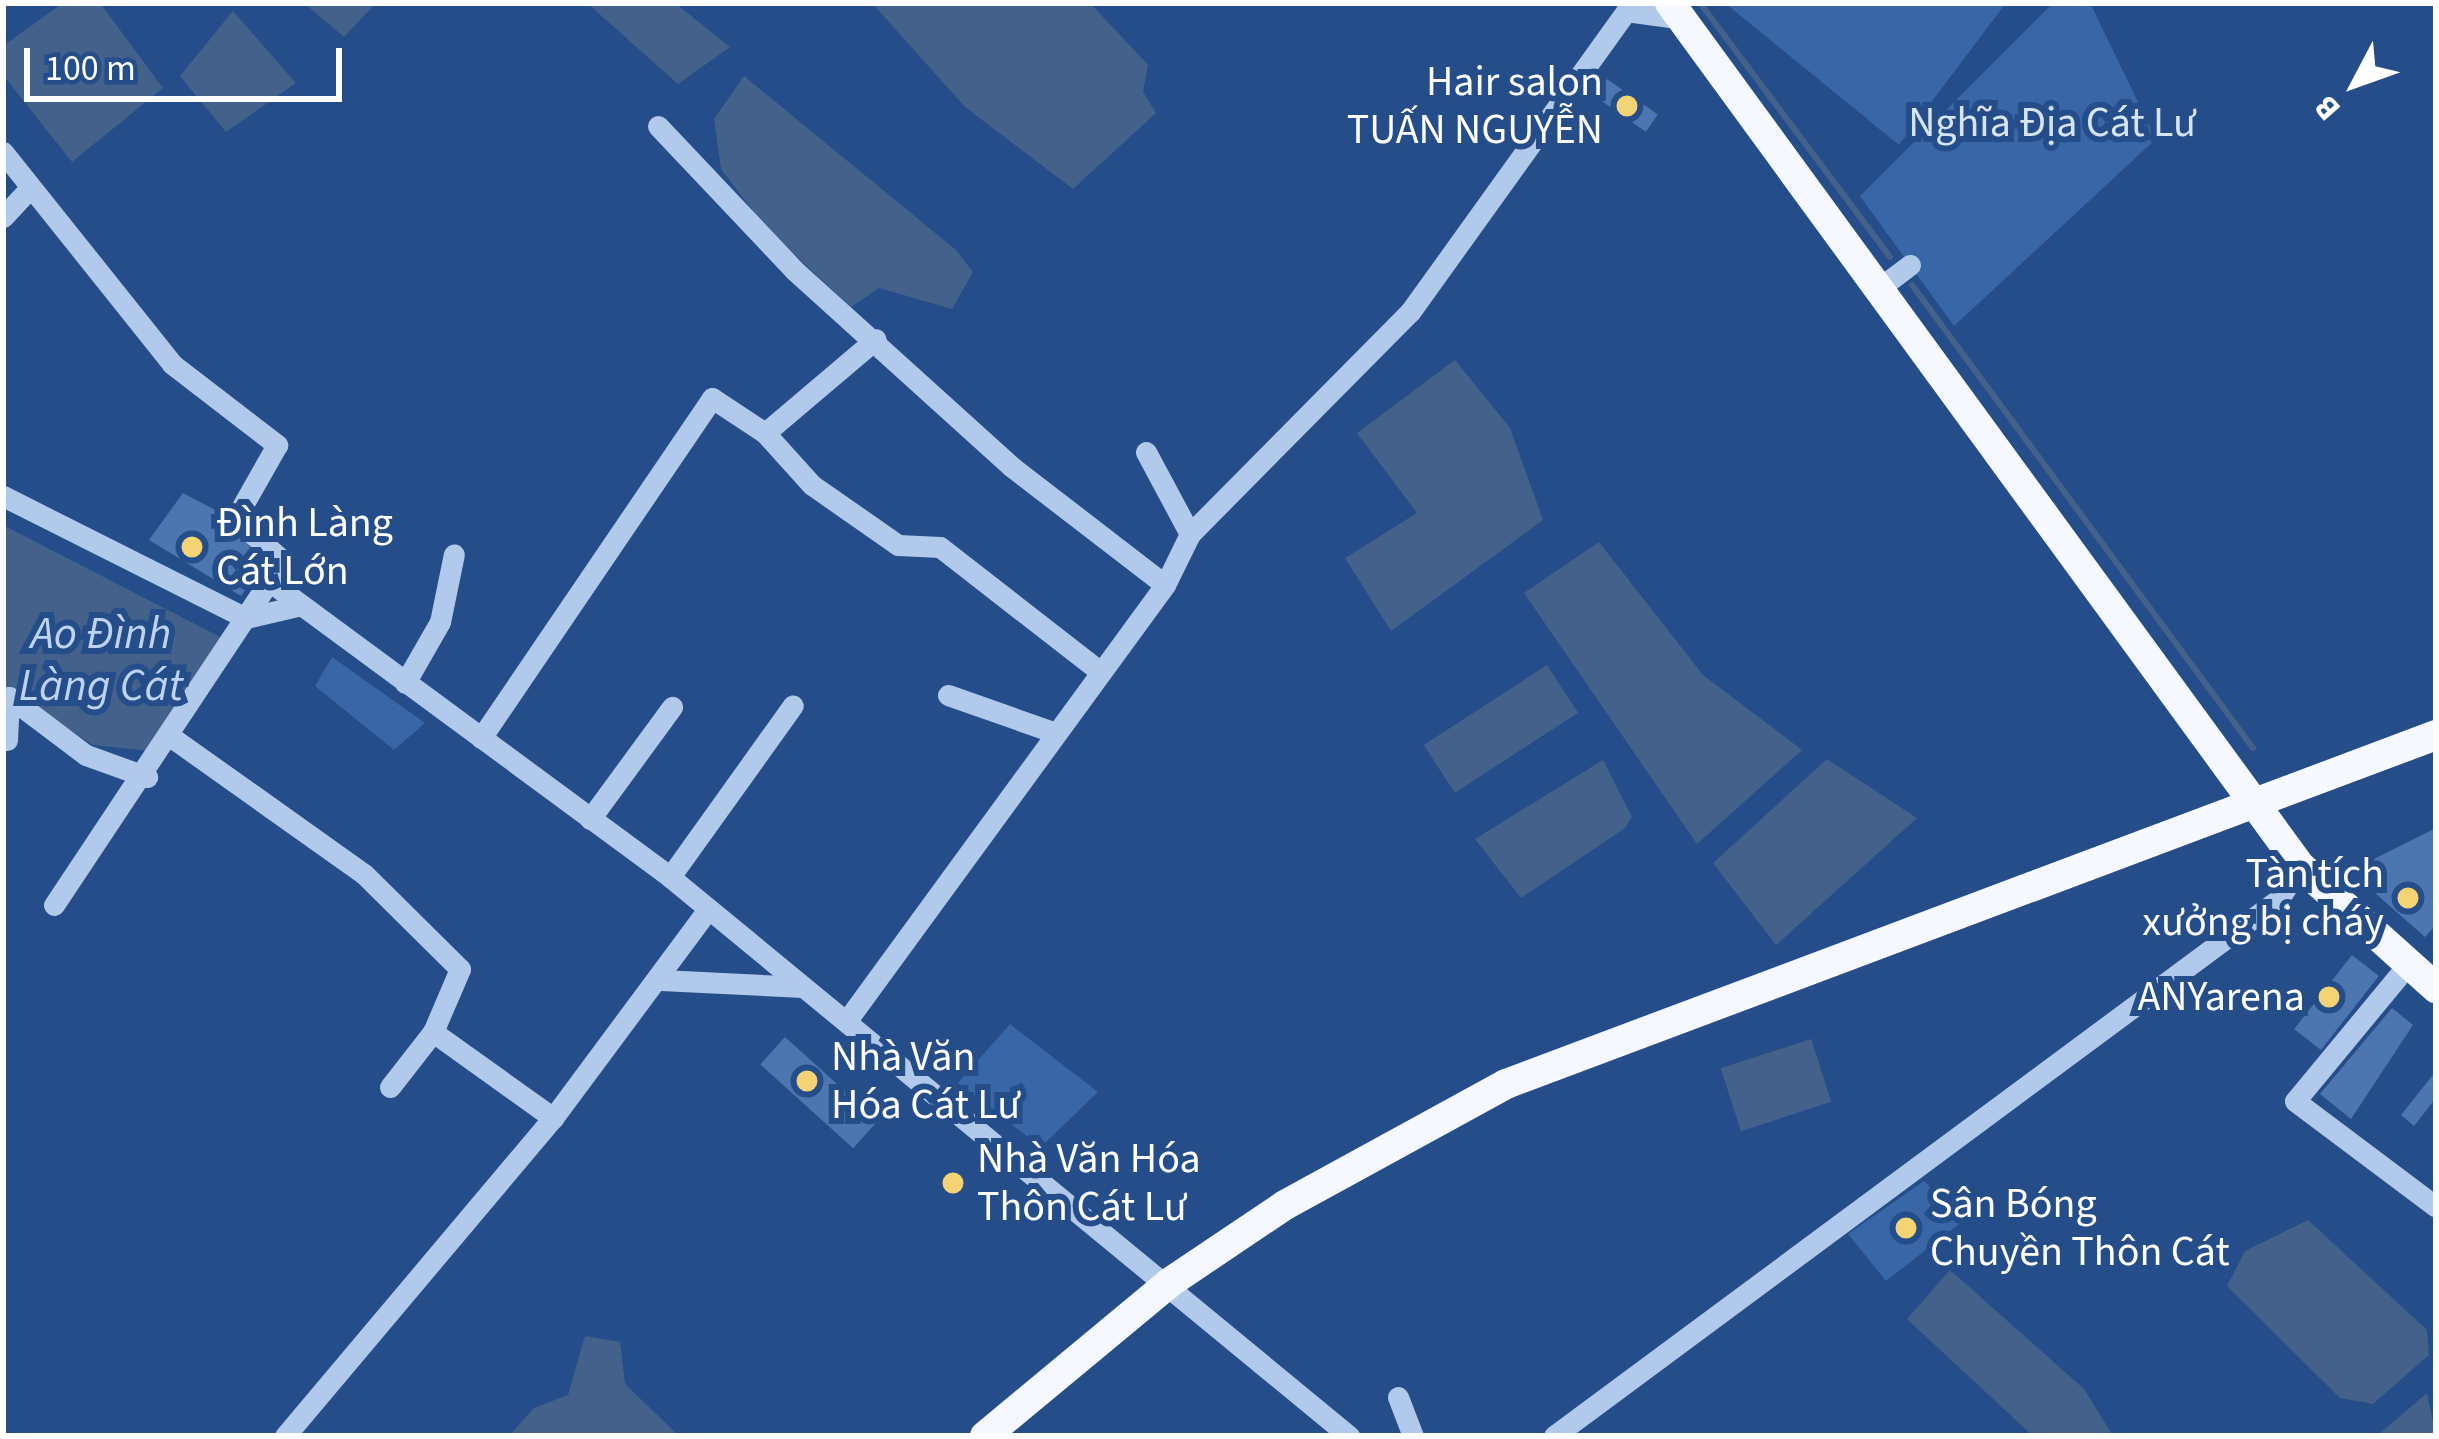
<!DOCTYPE html>
<meta charset="utf-8">
<style>
body{margin:0}
#map{position:relative;width:2439px;height:1439px;overflow:hidden;background:#254d89;font-family:"Source Sans 3",sans-serif}
div>[style]{position:absolute}
.green>*{inset:0;background:#3966a6}
.water>*{inset:0;background:#44618c;transform-origin:0 0}
.stream>*{height:6px;margin:-3px;padding:0 3px;transform-origin:3px;border-radius:3px;background:#44618c}
.building>*{inset:0;background:#4d76b1;transform-origin:0 0}
.minor>*{height:21px;margin:-10.5px;padding:0 10.5px;transform-origin:10.5px;border-radius:10.5px;background:#b1c9ea}
.major>*{height:30px;margin:-15px;padding:0 15px;transform-origin:15px;border-radius:15px;background:#f5f8fe}
.dots>*{width:33px;height:33px;translate:-50% -50%;box-sizing:border-box;border:6px solid #254d89;border-radius:50%}
span{translate:-50% -50%;white-space:nowrap;text-align:center;line-height:1.15;-webkit-text-stroke:12px #254d89;paint-order:stroke}
.poi-label{font-size:42px;color:#fff}
.right{translate:-100% -50%;text-align:right}
.left{translate:0 -50%;text-align:left}
.park-label{font-size:42px;color:#d5e4f7}
.water-label{font-size:45px;color:#bdd3f1;font-style:italic}
.frame{position:absolute;inset:0;border:6px solid #fff;pointer-events:none}
.north{position:absolute;left:2295px;top:24px;width:120px;height:120px;-webkit-text-stroke:9px #254d89;paint-order:stroke;rotate:229deg;font-size:33px;font-weight:700;line-height:48px;text-align:center;color:#fff}
.north::after{content:'';display:block;margin:auto;width:42px;height:54px;background:#fff;clip-path:polygon(50% 0,100% 100%,50% 72%,0 100%)}
.scale{position:absolute;left:24px;top:48px;width:318px;height:54px;box-sizing:border-box;border:6px solid #fff;border-top:0;padding-left:15px;font-size:36px;line-height:42px;white-space:nowrap;color:#fff;-webkit-text-stroke:9px #254d89;paint-order:stroke}
</style>
<div id="map">
<div class="green">
<div style="clip-path:polygon(1725px 3px,2006px 3px,1899px 145px)"></div>
<div style="clip-path:polygon(2053px 3px,2090px 3px,2156px 139px,1954px 326px,1860px 196px)"></div>
<div style="clip-path:polygon(332px 657px,425px 723px,394px 750px,315px 686px)"></div>
<div style="clip-path:polygon(1010px 1024px,1098px 1092px,1041px 1147px,958px 1083px)"></div>
<div style="clip-path:polygon(1924px 1181px,1963px 1221px,1886px 1281px,1848px 1234px)"></div>
</div>
<div class="water">
<div style="clip-path:polygon(63px 3px,100px 3px,163px 88px,72px 162px,3px 75px,3px 46px)"></div>
<div style="clip-path:polygon(304px 3px,376px 3px,344px 37px)"></div>
<div style="clip-path:polygon(587px 3px,675px 3px,730px 47px,678px 84px)"></div>
<div style="clip-path:polygon(872px 3px,1090px 3px,1148px 65px,1143px 92px,1156px 113px,1073px 189px,965px 107px)"></div>
<div style="clip-path:polygon(233px 11px,296px 83px,226px 132px,180px 76px)"></div>
<div style="clip-path:polygon(744px 76px,956px 250px,973px 272px,952px 309px,879px 288px,851px 307px,766px 228px,721px 169px,714px 119px)"></div>
<div style="clip-path:polygon(1455px 360px,1510px 428px,1543px 520px,1391px 631px,1345px 558px,1417px 513px,1357px 433px)"></div>
<div style="clip-path:polygon(3px 525px,224px 639px,150px 751px,93px 745px,3px 688px)"></div>
<div style="clip-path:polygon(1599px 542px,1703px 675px,1802px 750px,1697px 844px,1524px 593px)"></div>
<div style="left:1547px;top:665px;width:57px;height:147px;rotate:57deg"></div>
<div style="clip-path:polygon(1827px 759px,1917px 818px,1776px 945px,1713px 863px)"></div>
<div style="clip-path:polygon(1603px 760px,1632px 817px,1625px 828px,1521px 898px,1475px 839px)"></div>
<div style="left:1811px;top:1039px;width:66px;height:95px;rotate:72deg"></div>
<div style="clip-path:polygon(2308px 1220px,2427px 1330px,2429px 1355px,2373px 1404px,2340px 1398px,2227px 1286px,2245px 1251px)"></div>
<div style="clip-path:polygon(1950px 1270px,2084px 1389px,2113px 1436px,2033px 1436px,1907px 1319px)"></div>
<div style="clip-path:polygon(585px 1336px,620px 1342px,625px 1384px,679px 1436px,509px 1436px,534px 1408px,568px 1395px)"></div>
<div style="clip-path:polygon(2427px 1393px,2436px 1436px,2377px 1436px)"></div>
</div>
<div class="stream">
<div style="left:1700px;top:3px;width:317px;rotate:53.2deg"></div>
<div style="left:1912px;top:285px;width:575px;rotate:53.63deg"></div>
</div>
<div class="building">
<div style="left:1607px;top:79px;width:62px;height:21px;rotate:35deg"></div>
<div style="clip-path:polygon(183px 493px,221px 513px,263px 563px,241px 596px,149px 540px)"></div>
<div style="clip-path:polygon(2436px 828px,2436px 925px,2425px 937px,2350px 871px)"></div>
<div style="left:2352px;top:955px;width:34px;height:94px;rotate:38deg"></div>
<div style="clip-path:polygon(2392px 1008px,2413px 1025px,2351px 1119px,2320px 1094px)"></div>
<div style="left:785px;top:1037px;width:125px;height:37px;rotate:42deg"></div>
<div style="clip-path:polygon(2436px 1071px,2436px 1098px,2414px 1126px,2401px 1115px)"></div>
</div>
<div class="minor">
<div style="left:1626px;top:11px;width:50px;rotate:8deg"></div>
<div style="left:658px;top:126px;width:198px;rotate:46.6deg"></div>
<div style="left:794px;top:270px;width:294px;rotate:42.1deg"></div>
<div style="left:1012px;top:467px;width:193px;rotate:37.6deg"></div>
<div style="left:3px;top:152px;width:271px;rotate:51.4deg"></div>
<div style="left:172px;top:364px;width:133px;rotate:37.6deg"></div>
<div style="left:277px;top:445px;width:85px;rotate:119.6deg"></div>
<div style="left:235px;top:519px;width:62px;rotate:41.1deg"></div>
<div style="left:282px;top:560px;width:25px;rotate:122deg"></div>
<div style="left:269px;top:581px;width:498px;rotate:36.4deg"></div>
<div style="left:670px;top:877px;width:880px;rotate:39.46deg"></div>
<div style="left:3px;top:217px;width:40px;rotate:-47deg"></div>
<div style="left:1882px;top:286px;width:35px;rotate:-37deg"></div>
<div style="left:765px;top:433px;width:145px;rotate:-40.3deg"></div>
<div style="left:1146px;top:452px;width:93px;rotate:61.8deg"></div>
<div style="left:3px;top:496px;width:272px;rotate:26.7deg"></div>
<div style="left:246px;top:618px;width:57px;rotate:-13.1deg"></div>
<div style="left:405px;top:683px;width:70px;rotate:-60.2deg"></div>
<div style="left:440px;top:622px;width:69px;rotate:-78.4deg"></div>
<div style="left:948px;top:695px;width:111px;rotate:19.4deg"></div>
<div style="left:9px;top:697px;width:96px;rotate:37deg"></div>
<div style="left:86px;top:755px;width:65px;rotate:19.8deg"></div>
<div style="left:481px;top:738px;width:411px;rotate:-55.8deg"></div>
<div style="left:712px;top:398px;width:64px;rotate:33.4deg"></div>
<div style="left:765px;top:433px;width:70px;rotate:47.9deg"></div>
<div style="left:812px;top:485px;width:105px;rotate:34.9deg"></div>
<div style="left:898px;top:545px;width:42px;rotate:2.7deg"></div>
<div style="left:940px;top:547px;width:202px;rotate:37.9deg"></div>
<div style="left:174px;top:739px;width:233px;rotate:35.4deg"></div>
<div style="left:364px;top:874px;width:135px;rotate:44.7deg"></div>
<div style="left:460px;top:969px;width:69px;rotate:113.2deg"></div>
<div style="left:433px;top:1032px;width:148px;rotate:35.6deg"></div>
<div style="left:7px;top:740px;width:43px;rotate:-87.3deg"></div>
<div style="left:590px;top:819px;width:139px;rotate:-53.8deg"></div>
<div style="left:670px;top:877px;width:211px;rotate:-54.4deg"></div>
<div style="left:54px;top:905px;width:389px;rotate:-56.4deg"></div>
<div style="left:2410px;top:962px;width:180px;rotate:129.6deg"></div>
<div style="left:2295px;top:1101px;width:176px;rotate:36.9deg"></div>
<div style="left:661px;top:980px;width:142px;rotate:2.8deg"></div>
<div style="left:848px;top:1019px;width:537px;rotate:-53.86deg"></div>
<div style="left:1165px;top:585px;width:57px;rotate:-63.9deg"></div>
<div style="left:1190px;top:534px;width:313px;rotate:-45.3deg"></div>
<div style="left:1410px;top:312px;width:380px;rotate:-54.3deg"></div>
<div style="left:390px;top:1087px;width:70px;rotate:-52deg"></div>
<div style="left:1398px;top:1397px;width:42px;rotate:69deg"></div>
<div style="left:285px;top:1436px;width:416px;rotate:-49.9deg"></div>
<div style="left:553px;top:1118px;width:258px;rotate:-53.4deg"></div>
<div style="left:1554px;top:1436px;width:902px;rotate:-36.53deg"></div>
<div style="left:2279px;top:899px;width:39px;rotate:-58deg"></div>
</div>
<div class="major">
<div style="left:1670px;top:3px;width:1068px;rotate:53.87deg"></div>
<div style="left:2300px;top:866px;width:183px;rotate:41.9deg"></div>
<div style="left:985px;top:1436px;width:239px;rotate:-39.7deg"></div>
<div style="left:1169px;top:1283px;width:140px;rotate:-33.9deg"></div>
<div style="left:1285px;top:1205px;width:252px;rotate:-28.7deg"></div>
<div style="left:1506px;top:1084px;width:993px;rotate:-20.57deg"></div>
</div>
<div class="dots">
<div style="left:1627px;top:106px;background:#f4d375"></div>
<div style="left:192px;top:547px;background:#f4d375"></div>
<div style="left:2408px;top:898px;background:#f4d375"></div>
<div style="left:2329px;top:997px;background:#f4d375"></div>
<div style="left:807px;top:1081px;background:#f4d375"></div>
<div style="left:953px;top:1183px;background:#f4d375"></div>
<div style="left:1906px;top:1228px;background:#f4d375"></div>
</div>
<div class="poi-label">
<span class="right" style="left:1603px;top:106px">Hair salon<br>TUẤN NGUYỄN</span>
<span class="left" style="left:216px;top:547px">Đình Làng<br>Cát Lớn</span>
<span class="right" style="left:2384px;top:898px">Tàn tích<br>xưởng bị cháy</span>
<span class="right" style="left:2305px;top:997px">ANYarena</span>
<span class="left" style="left:831px;top:1081px">Nhà Văn<br>Hóa Cát Lư</span>
<span class="left" style="left:977px;top:1183px">Nhà Văn Hóa<br>Thôn Cát Lư</span>
<span class="left" style="left:1930px;top:1228px">Sân Bóng<br>Chuyền Thôn Cát</span>
</div>
<div class="park-label">
<span style="left:2052px;top:123px">Nghĩa Địa Cát Lư</span>
</div>
<div class="water-label">
<span style="left:101px;top:661px">Ao Đình<br>Làng Cát</span>
</div>
<div class="frame"></div>
<div class="north">B</div>
<div class="scale">100 m</div>
</div>
